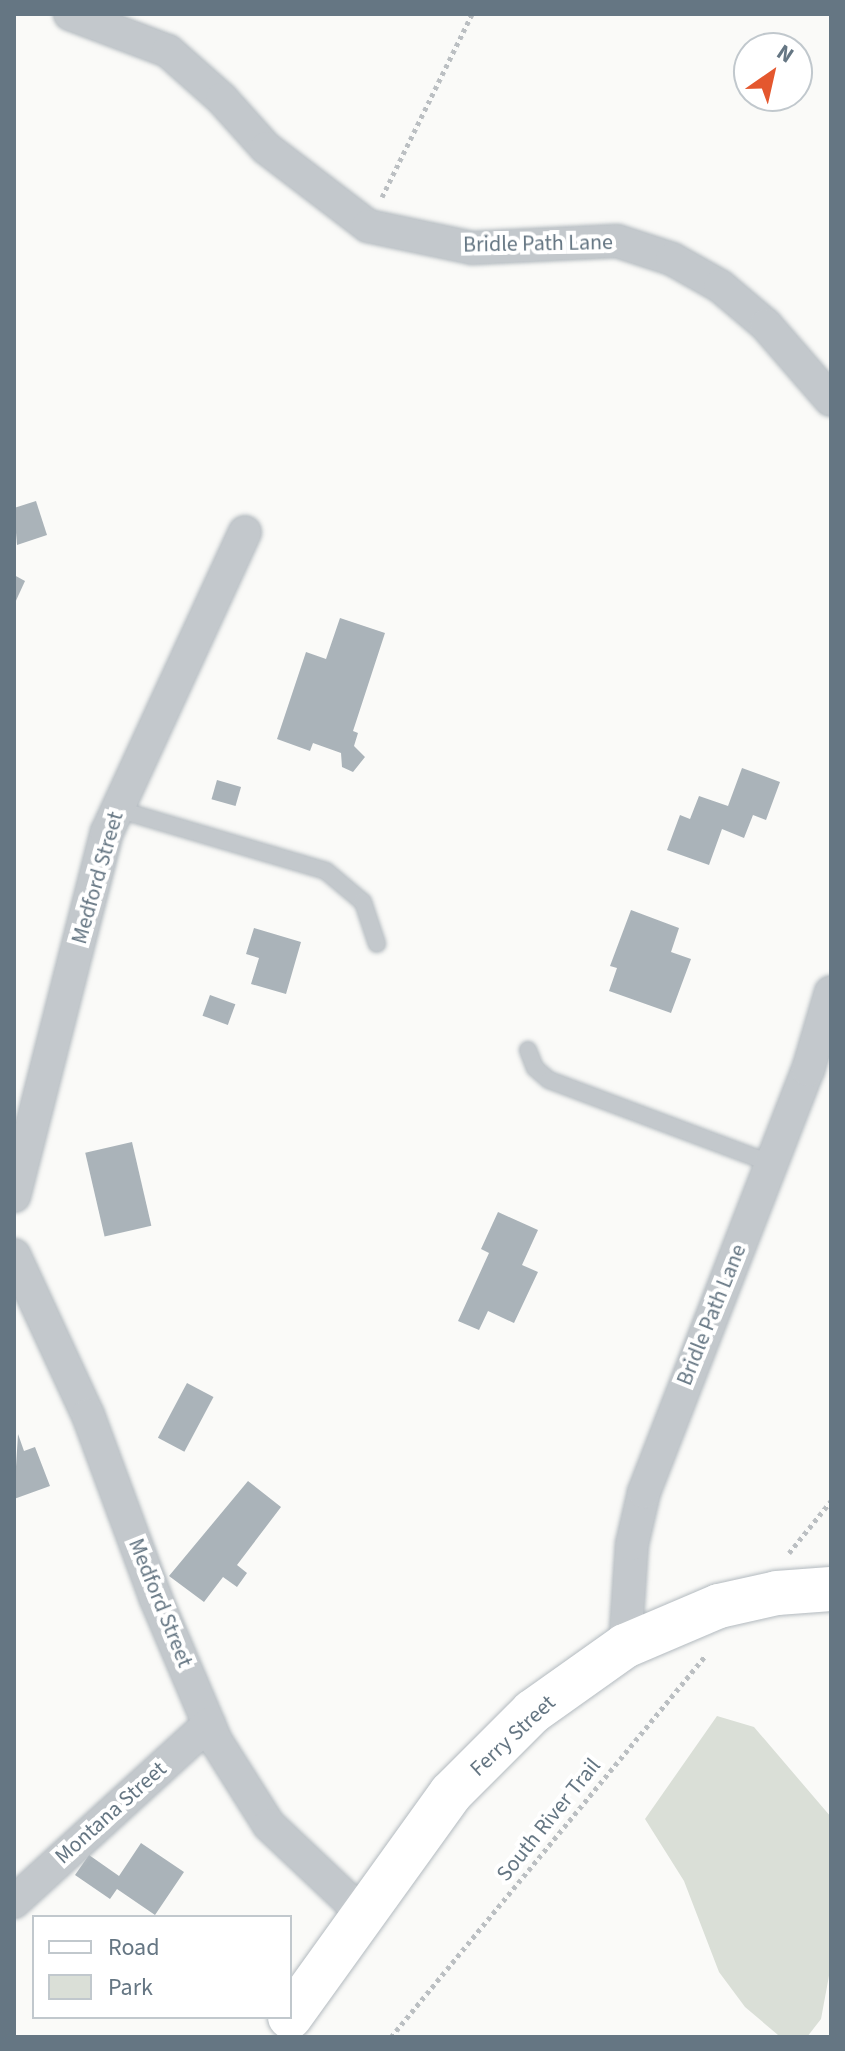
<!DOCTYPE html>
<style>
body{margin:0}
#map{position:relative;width:845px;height:2051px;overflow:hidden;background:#fafaf8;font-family:"Source Sans 3",sans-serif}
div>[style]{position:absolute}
.green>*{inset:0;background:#dadfd7}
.building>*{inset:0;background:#aab3b9;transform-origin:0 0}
.path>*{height:5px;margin-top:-2.5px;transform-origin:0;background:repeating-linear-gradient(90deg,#bbbfc2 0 4px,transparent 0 8px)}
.roads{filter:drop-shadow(0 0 2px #b3babf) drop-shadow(0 0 2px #b3babf)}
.lane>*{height:16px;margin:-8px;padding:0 8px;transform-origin:8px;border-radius:8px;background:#c3c8cc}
.street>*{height:32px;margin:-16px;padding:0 16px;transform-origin:16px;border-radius:16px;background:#c3c8cc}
.secondary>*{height:44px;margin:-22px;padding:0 22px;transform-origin:22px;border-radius:22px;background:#fff}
span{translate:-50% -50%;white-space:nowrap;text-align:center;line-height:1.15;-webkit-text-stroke:8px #fff;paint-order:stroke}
.street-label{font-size:22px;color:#657683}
.frame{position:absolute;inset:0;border:16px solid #657683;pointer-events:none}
.legend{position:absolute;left:32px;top:1915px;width:260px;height:104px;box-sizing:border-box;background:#fff;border:2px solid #c1c8cd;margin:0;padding:10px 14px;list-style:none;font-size:24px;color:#657683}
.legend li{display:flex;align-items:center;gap:16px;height:40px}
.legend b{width:40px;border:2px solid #c1c8cd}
.north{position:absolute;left:733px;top:32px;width:80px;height:80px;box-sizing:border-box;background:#fff;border:2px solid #c1c8cd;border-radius:50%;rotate:34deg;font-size:22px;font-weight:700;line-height:32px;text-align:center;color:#657683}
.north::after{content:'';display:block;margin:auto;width:28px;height:36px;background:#e4572e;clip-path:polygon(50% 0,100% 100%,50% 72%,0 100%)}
</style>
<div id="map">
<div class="green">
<div style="clip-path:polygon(717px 1716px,754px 1727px,831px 1817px,831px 1965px,821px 2019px,807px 2037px,778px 2035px,745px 2007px,719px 1972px,684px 1881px,645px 1819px)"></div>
</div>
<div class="building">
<div style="clip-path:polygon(36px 501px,47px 535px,17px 545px,14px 508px)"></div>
<div style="clip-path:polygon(14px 575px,25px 581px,14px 605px)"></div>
<div style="clip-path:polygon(340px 618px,385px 633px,353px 731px,358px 733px,354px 746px,365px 757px,353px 772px,342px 767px,341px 753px,313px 743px,310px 751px,277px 739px,306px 652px,326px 659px)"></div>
<div style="clip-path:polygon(742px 768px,780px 782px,766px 820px,753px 815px,744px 838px,722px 829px,709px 865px,667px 850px,680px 815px,690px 819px,699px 796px,728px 806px)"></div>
<div style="left:217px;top:780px;width:25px;height:20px;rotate:16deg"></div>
<div style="clip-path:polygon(631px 910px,679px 928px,671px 952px,691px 959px,671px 1013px,609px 991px,617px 968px,610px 966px)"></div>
<div style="clip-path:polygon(254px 928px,301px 942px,286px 994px,251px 984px,259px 958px,246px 954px)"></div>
<div style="left:210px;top:995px;width:27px;height:22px;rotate:20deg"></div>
<div style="left:132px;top:1142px;width:86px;height:48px;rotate:77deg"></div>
<div style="clip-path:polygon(498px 1212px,538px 1230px,522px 1265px,538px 1272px,514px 1323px,488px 1311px,479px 1330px,458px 1321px,489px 1253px,481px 1249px)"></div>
<div style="left:187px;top:1383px;width:30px;height:62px;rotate:28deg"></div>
<div style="clip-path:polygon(18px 1434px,24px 1451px,35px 1447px,50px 1486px,14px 1499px)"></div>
<div style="clip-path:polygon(248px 1481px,281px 1507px,237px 1565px,247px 1573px,237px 1587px,223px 1577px,204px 1602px,169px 1576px)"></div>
<div style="clip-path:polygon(141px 1843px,184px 1872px,155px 1915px,117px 1889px,110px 1899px,75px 1875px,89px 1855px,119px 1876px)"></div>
</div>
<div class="path">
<div style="left:382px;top:197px;width:204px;rotate:-63.8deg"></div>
<div style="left:789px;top:1553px;width:67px;rotate:-51.1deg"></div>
<div style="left:391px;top:2037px;width:495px;rotate:-50.5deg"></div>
</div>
<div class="roads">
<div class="lane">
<div style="left:117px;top:809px;width:218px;rotate:16.5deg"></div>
<div style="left:326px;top:871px;width:48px;rotate:40deg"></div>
<div style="left:363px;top:902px;width:44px;rotate:71.6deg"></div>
<div style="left:528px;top:1050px;width:19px;rotate:69deg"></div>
<div style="left:535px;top:1068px;width:18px;rotate:41deg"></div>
<div style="left:549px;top:1080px;width:239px;rotate:20.6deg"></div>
</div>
<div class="street">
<div style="left:70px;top:14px;width:105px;rotate:20.7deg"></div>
<div style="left:168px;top:51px;width:72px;rotate:41.6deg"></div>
<div style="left:222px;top:99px;width:66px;rotate:48.1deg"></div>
<div style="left:266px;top:148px;width:128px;rotate:37.4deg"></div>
<div style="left:368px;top:226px;width:106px;rotate:11.9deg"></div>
<div style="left:472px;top:248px;width:145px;rotate:-2.8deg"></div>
<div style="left:617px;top:241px;width:58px;rotate:18.1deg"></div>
<div style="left:672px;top:259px;width:55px;rotate:29.4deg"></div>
<div style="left:720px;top:286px;width:60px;rotate:40.3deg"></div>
<div style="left:766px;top:325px;width:99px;rotate:49.1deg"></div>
<div style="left:14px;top:1196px;width:376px;rotate:-75.7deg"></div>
<div style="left:107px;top:832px;width:330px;rotate:-65.3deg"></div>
<div style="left:14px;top:1255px;width:176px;rotate:65.2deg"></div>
<div style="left:88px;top:1415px;width:196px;rotate:69.7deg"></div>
<div style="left:156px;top:1599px;width:154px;rotate:67.1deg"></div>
<div style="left:216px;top:1741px;width:99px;rotate:57.8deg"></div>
<div style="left:269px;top:1825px;width:129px;rotate:43.4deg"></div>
<div style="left:625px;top:1646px;width:102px;rotate:-86.1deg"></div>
<div style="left:632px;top:1544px;width:53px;rotate:-77deg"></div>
<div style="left:644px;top:1492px;width:453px;rotate:-68.8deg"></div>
<div style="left:808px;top:1070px;width:81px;rotate:-73.6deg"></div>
<div style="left:14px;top:1902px;width:264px;rotate:-42.4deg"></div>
</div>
<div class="secondary">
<div style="left:290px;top:2017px;width:276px;rotate:-54.3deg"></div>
<div style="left:451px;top:1793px;width:115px;rotate:-45deg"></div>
<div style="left:532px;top:1712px;width:114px;rotate:-35.4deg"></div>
<div style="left:625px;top:1646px;width:102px;rotate:-23.1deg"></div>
<div style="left:719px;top:1606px;width:59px;rotate:-12.6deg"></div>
<div style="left:777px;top:1593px;width:54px;rotate:-4.2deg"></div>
</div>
</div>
<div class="street-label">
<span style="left:538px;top:244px;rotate:-1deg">Bridle Path Lane</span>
<span style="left:98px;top:878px;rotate:-74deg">Medford Street</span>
<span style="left:712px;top:1315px;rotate:-68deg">Bridle Path Lane</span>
<span style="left:160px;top:1603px;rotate:68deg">Medford Street</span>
<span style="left:513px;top:1736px;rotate:-43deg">Ferry Street</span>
<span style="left:111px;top:1813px;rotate:-42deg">Montana Street</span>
<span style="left:549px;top:1820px;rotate:-51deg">South River Trail</span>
</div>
<div class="frame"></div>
<ul class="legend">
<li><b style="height:10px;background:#fff"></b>Road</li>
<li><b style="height:22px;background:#dadfd7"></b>Park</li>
</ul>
<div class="north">N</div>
</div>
